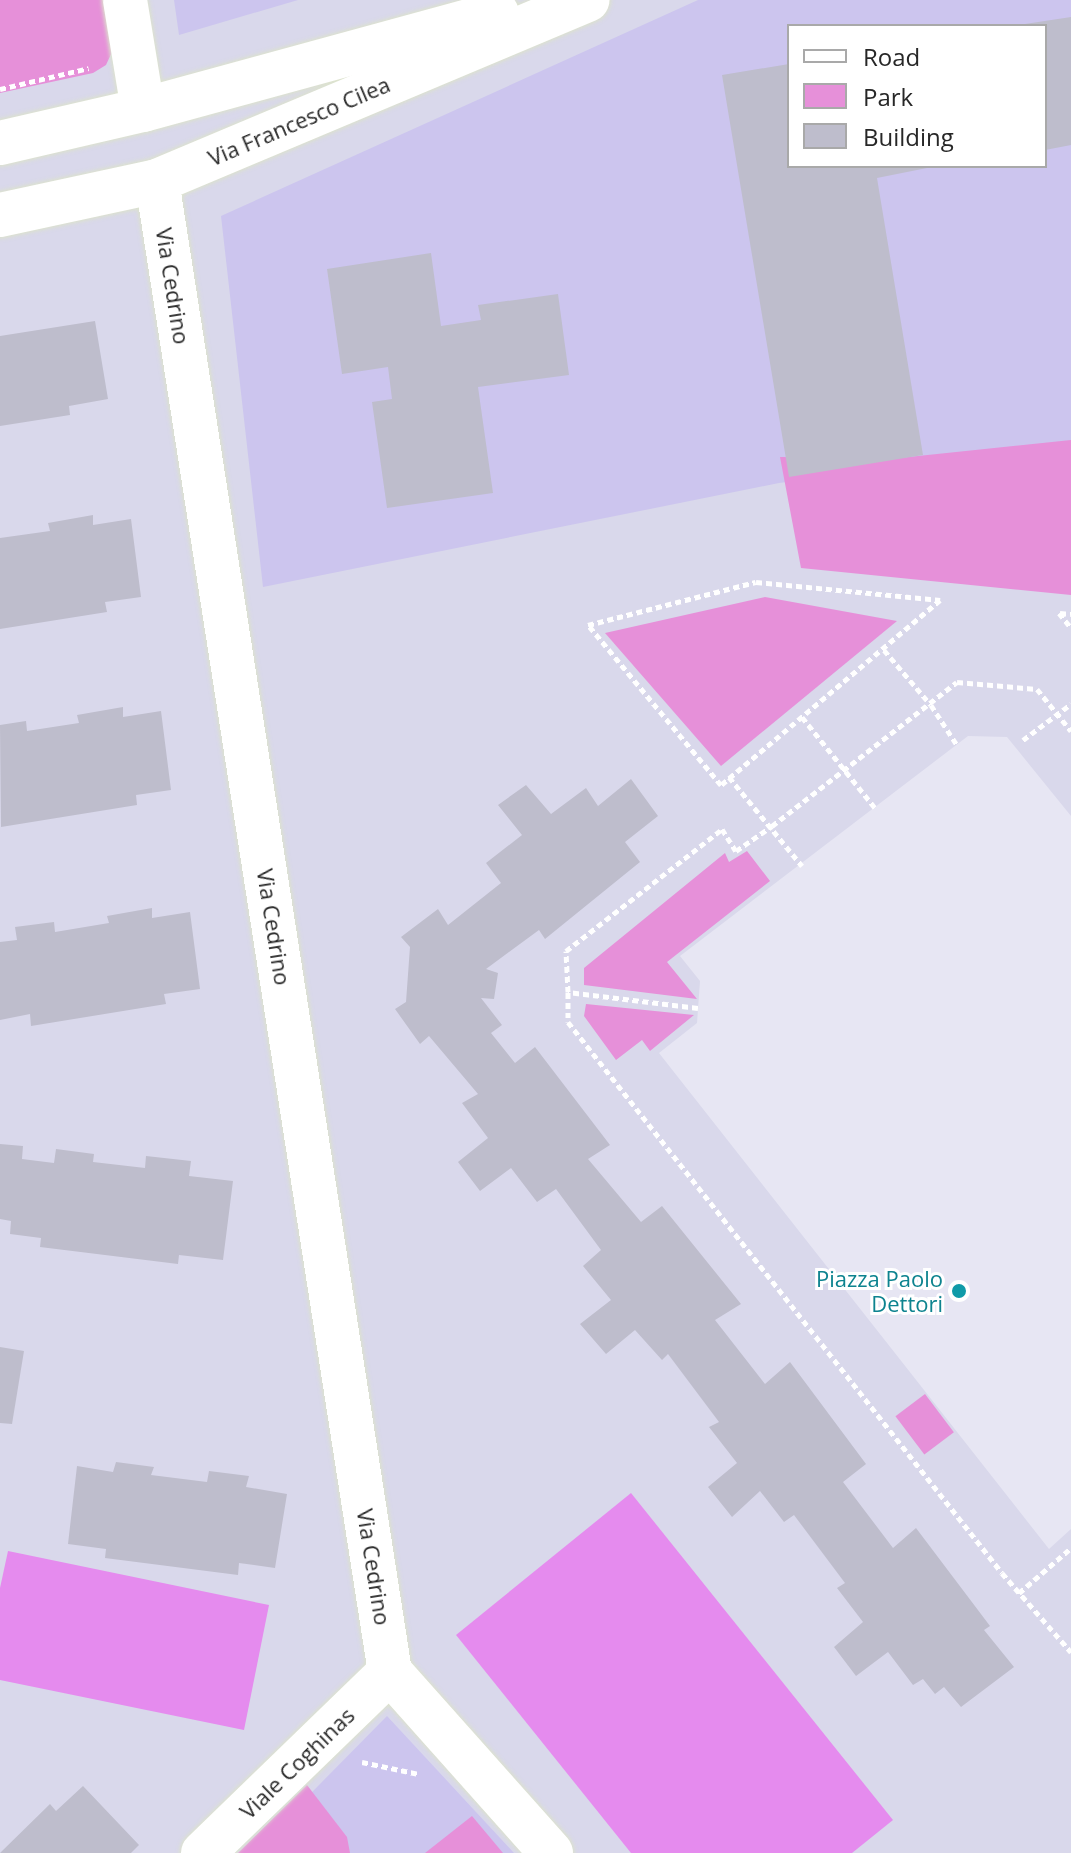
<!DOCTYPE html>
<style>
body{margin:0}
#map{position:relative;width:1071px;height:1853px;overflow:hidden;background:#d9d8eb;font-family:"Open Sans",sans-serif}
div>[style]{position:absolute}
.education>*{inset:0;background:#ccc5ee}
.green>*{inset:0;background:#e690d9;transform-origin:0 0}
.pitch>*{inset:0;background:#e58bee}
.plaza>*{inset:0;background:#e7e6f3}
.building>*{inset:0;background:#bebdcc}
.path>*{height:5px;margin-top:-2.5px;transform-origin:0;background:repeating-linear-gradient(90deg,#fff 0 6px,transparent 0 10px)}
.roads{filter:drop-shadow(0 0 2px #dce2cd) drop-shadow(0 0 2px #dce2cd)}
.minor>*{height:44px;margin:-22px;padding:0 22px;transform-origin:22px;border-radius:22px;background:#fff}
.tertiary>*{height:44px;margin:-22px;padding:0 22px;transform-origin:22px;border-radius:22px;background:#fff}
.dots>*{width:22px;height:22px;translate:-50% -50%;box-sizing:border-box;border:4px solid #fff;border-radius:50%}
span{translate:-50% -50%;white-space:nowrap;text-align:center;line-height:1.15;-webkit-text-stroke:6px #fff;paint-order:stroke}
.street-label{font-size:22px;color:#272727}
.culture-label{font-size:22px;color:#0d838f}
.right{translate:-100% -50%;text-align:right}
.legend{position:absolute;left:787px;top:24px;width:260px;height:144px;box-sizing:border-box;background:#fff;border:2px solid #a9a9a9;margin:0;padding:10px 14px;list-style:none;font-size:24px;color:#272727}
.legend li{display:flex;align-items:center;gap:16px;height:40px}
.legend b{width:40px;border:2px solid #a9a9a9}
</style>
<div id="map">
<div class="education">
<div style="clip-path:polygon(174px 0,298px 0,179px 35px)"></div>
<div style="clip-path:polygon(evenodd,698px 0,1071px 0,1071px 445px,779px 483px,263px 587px,221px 216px,698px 0,789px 26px,1045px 26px,1045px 166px,789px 166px,789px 26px)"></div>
<div style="clip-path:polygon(387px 1716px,514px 1853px,252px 1853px)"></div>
</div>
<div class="green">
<div style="clip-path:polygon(0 0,105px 0,113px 50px,106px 65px,93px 73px,0 93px)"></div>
<div style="clip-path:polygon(1071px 440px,1071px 595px,801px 568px,780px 457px,899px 458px)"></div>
<div style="clip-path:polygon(765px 597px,897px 621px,721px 766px,605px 633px)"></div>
<div style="clip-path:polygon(747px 851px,770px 881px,667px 962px,697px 999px,584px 985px,584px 968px,725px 853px,729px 862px)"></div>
<div style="clip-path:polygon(586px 1004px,694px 1015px,650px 1051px,642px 1040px,616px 1060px,584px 1016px)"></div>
<div style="left:925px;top:1394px;width:48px;height:37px;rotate:53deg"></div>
<div style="clip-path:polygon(307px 1785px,347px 1837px,350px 1853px,238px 1853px)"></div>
<div style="clip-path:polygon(472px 1816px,503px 1853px,425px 1853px)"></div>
</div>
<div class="pitch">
<div style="clip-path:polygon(631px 1493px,893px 1820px,852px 1853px,631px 1853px,456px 1635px)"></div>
<div style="clip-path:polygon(8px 1551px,269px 1605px,244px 1730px,0 1680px,0 1588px)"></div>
</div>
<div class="plaza">
<div style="clip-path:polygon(968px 736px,1007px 737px,1071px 816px,1071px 1529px,1049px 1549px,659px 1053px,697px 1023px,700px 981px,680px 956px)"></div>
</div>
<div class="building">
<div style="clip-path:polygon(1071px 17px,1071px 145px,1045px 150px,1045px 26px,1025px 24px)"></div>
<div style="clip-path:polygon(789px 64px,789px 166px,937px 166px,877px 178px,923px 455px,789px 477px,722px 75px)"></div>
<div style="clip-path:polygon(431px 253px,441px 326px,481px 320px,478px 305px,558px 294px,569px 375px,478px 387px,493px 493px,387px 508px,372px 402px,392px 399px,388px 367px,342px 374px,327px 269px)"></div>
<div style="clip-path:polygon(95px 321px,108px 399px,69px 406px,70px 415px,0 426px,0 336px)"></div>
<div style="clip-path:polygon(93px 515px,93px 525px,131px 519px,141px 597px,105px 602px,107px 612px,0 629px,0 538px,50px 531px,48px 523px)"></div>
<div style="clip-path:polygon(123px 707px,123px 717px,161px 711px,171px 790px,136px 795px,137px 805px,1px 827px,0 725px,26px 721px,27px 731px,79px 723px,77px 715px)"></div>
<div style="clip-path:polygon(631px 779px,658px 816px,625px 842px,640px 862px,545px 939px,539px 930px,486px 969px,498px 973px,494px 999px,481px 998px,502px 1025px,491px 1033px,515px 1063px,535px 1047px,610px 1145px,588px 1159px,641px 1222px,662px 1206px,741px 1304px,715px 1320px,765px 1384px,790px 1362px,866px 1464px,843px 1482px,893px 1548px,916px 1528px,990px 1626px,984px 1630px,1014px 1667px,961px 1707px,944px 1687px,935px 1694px,923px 1679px,913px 1685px,888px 1652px,856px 1676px,834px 1647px,863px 1622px,837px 1588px,845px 1583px,794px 1515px,784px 1522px,760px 1491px,732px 1517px,708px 1487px,737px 1463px,709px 1427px,719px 1422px,668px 1354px,662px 1360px,635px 1330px,606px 1354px,580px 1324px,611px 1300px,583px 1266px,601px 1250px,556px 1189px,537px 1202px,511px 1168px,480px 1191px,458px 1162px,488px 1138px,462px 1103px,478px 1094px,429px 1036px,420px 1044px,395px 1009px,406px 1002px,410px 947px,401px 937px,438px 909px,448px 925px,501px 883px,486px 863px,522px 835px,498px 805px,526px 785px,551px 814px,586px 788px,598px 806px)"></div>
<div style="clip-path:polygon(152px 908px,152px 918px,190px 912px,200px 989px,164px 994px,166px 1004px,31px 1026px,30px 1014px,0 1020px,0 942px,17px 940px,15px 927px,54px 922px,55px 932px,109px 923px,107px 916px)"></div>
<div style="clip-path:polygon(0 1144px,23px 1146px,22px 1159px,54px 1163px,56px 1149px,94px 1154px,93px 1162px,145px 1168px,146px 1156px,191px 1161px,189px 1176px,233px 1181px,223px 1260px,179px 1255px,178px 1264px,40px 1247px,41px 1238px,10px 1234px,11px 1221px,0 1219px)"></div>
<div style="clip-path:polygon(0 1347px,24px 1351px,12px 1424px,0 1423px)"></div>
<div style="clip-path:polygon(116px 1462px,154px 1467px,151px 1475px,207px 1482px,209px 1471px,249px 1476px,246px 1487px,287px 1494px,275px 1568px,239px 1563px,238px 1575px,105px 1558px,106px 1549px,68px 1544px,77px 1466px,113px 1472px)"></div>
<div style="clip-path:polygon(83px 1786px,139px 1845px,131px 1853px,0 1853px,50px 1804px,56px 1811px)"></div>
</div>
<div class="path">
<div style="left:0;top:89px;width:91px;rotate:-13.3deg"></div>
<div style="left:756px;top:582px;width:185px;rotate:5.6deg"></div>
<div style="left:940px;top:600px;width:287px;rotate:139.8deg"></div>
<div style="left:721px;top:785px;width:208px;rotate:-129.7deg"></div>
<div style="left:588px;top:625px;width:173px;rotate:-14.4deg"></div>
<div style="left:1059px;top:613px;width:19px;rotate:51deg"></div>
<div style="left:1060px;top:613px;width:11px;rotate:5deg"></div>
<div style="left:884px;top:650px;width:72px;rotate:49.5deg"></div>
<div style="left:931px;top:705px;width:48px;rotate:57deg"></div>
<div style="left:802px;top:717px;width:118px;rotate:51.2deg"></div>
<div style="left:1023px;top:740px;width:60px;rotate:-36.9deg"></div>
<div style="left:729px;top:777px;width:115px;rotate:50.6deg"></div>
<div style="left:568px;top:992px;width:30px;rotate:90deg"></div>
<div style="left:568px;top:1022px;width:701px;rotate:51.77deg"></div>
<div style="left:1002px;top:1573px;width:105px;rotate:48.9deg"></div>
<div style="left:698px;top:1008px;width:131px;rotate:-173deg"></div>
<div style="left:568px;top:992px;width:41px;rotate:-92.8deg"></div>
<div style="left:566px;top:951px;width:198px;rotate:-38deg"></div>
<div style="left:722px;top:829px;width:26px;rotate:58deg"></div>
<div style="left:736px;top:851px;width:44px;rotate:-34.8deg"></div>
<div style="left:772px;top:826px;width:234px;rotate:-37.9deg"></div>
<div style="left:957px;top:682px;width:80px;rotate:5deg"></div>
<div style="left:1037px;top:689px;width:54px;rotate:51deg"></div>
<div style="left:1019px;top:1593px;width:69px;rotate:-40.9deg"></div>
<div style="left:362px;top:1762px;width:58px;rotate:11.9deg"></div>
</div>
<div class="roads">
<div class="minor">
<div style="left:125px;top:0;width:111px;rotate:80.7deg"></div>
<div style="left:157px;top:181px;width:1509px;rotate:81.12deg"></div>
<div style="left:390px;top:1672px;width:242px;rotate:48.3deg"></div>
<div style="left:203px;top:1853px;width:260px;rotate:-44.1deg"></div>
</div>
<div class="tertiary">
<div style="left:0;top:143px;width:147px;rotate:-13deg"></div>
<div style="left:143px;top:110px;width:367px;rotate:-15.3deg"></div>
<div style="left:0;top:215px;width:161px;rotate:-12.2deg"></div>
<div style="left:157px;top:181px;width:467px;rotate:-22.8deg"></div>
</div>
</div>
<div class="dots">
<div style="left:959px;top:1291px;background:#0f9aa8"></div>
</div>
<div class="street-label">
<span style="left:299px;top:121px;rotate:-23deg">Via Francesco Cilea</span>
<span style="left:173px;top:286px;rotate:81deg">Via Cedrino</span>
<span style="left:274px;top:927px;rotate:81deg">Via Cedrino</span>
<span style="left:374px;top:1567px;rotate:81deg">Via Cedrino</span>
<span style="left:297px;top:1763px;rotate:-44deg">Viale Coghinas</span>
</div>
<div class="culture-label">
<span class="right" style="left:943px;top:1291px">Piazza Paolo<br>Dettori</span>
</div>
<ul class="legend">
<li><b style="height:10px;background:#fff"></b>Road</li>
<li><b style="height:22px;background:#e690d9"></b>Park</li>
<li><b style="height:22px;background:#bebdcc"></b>Building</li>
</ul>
</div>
